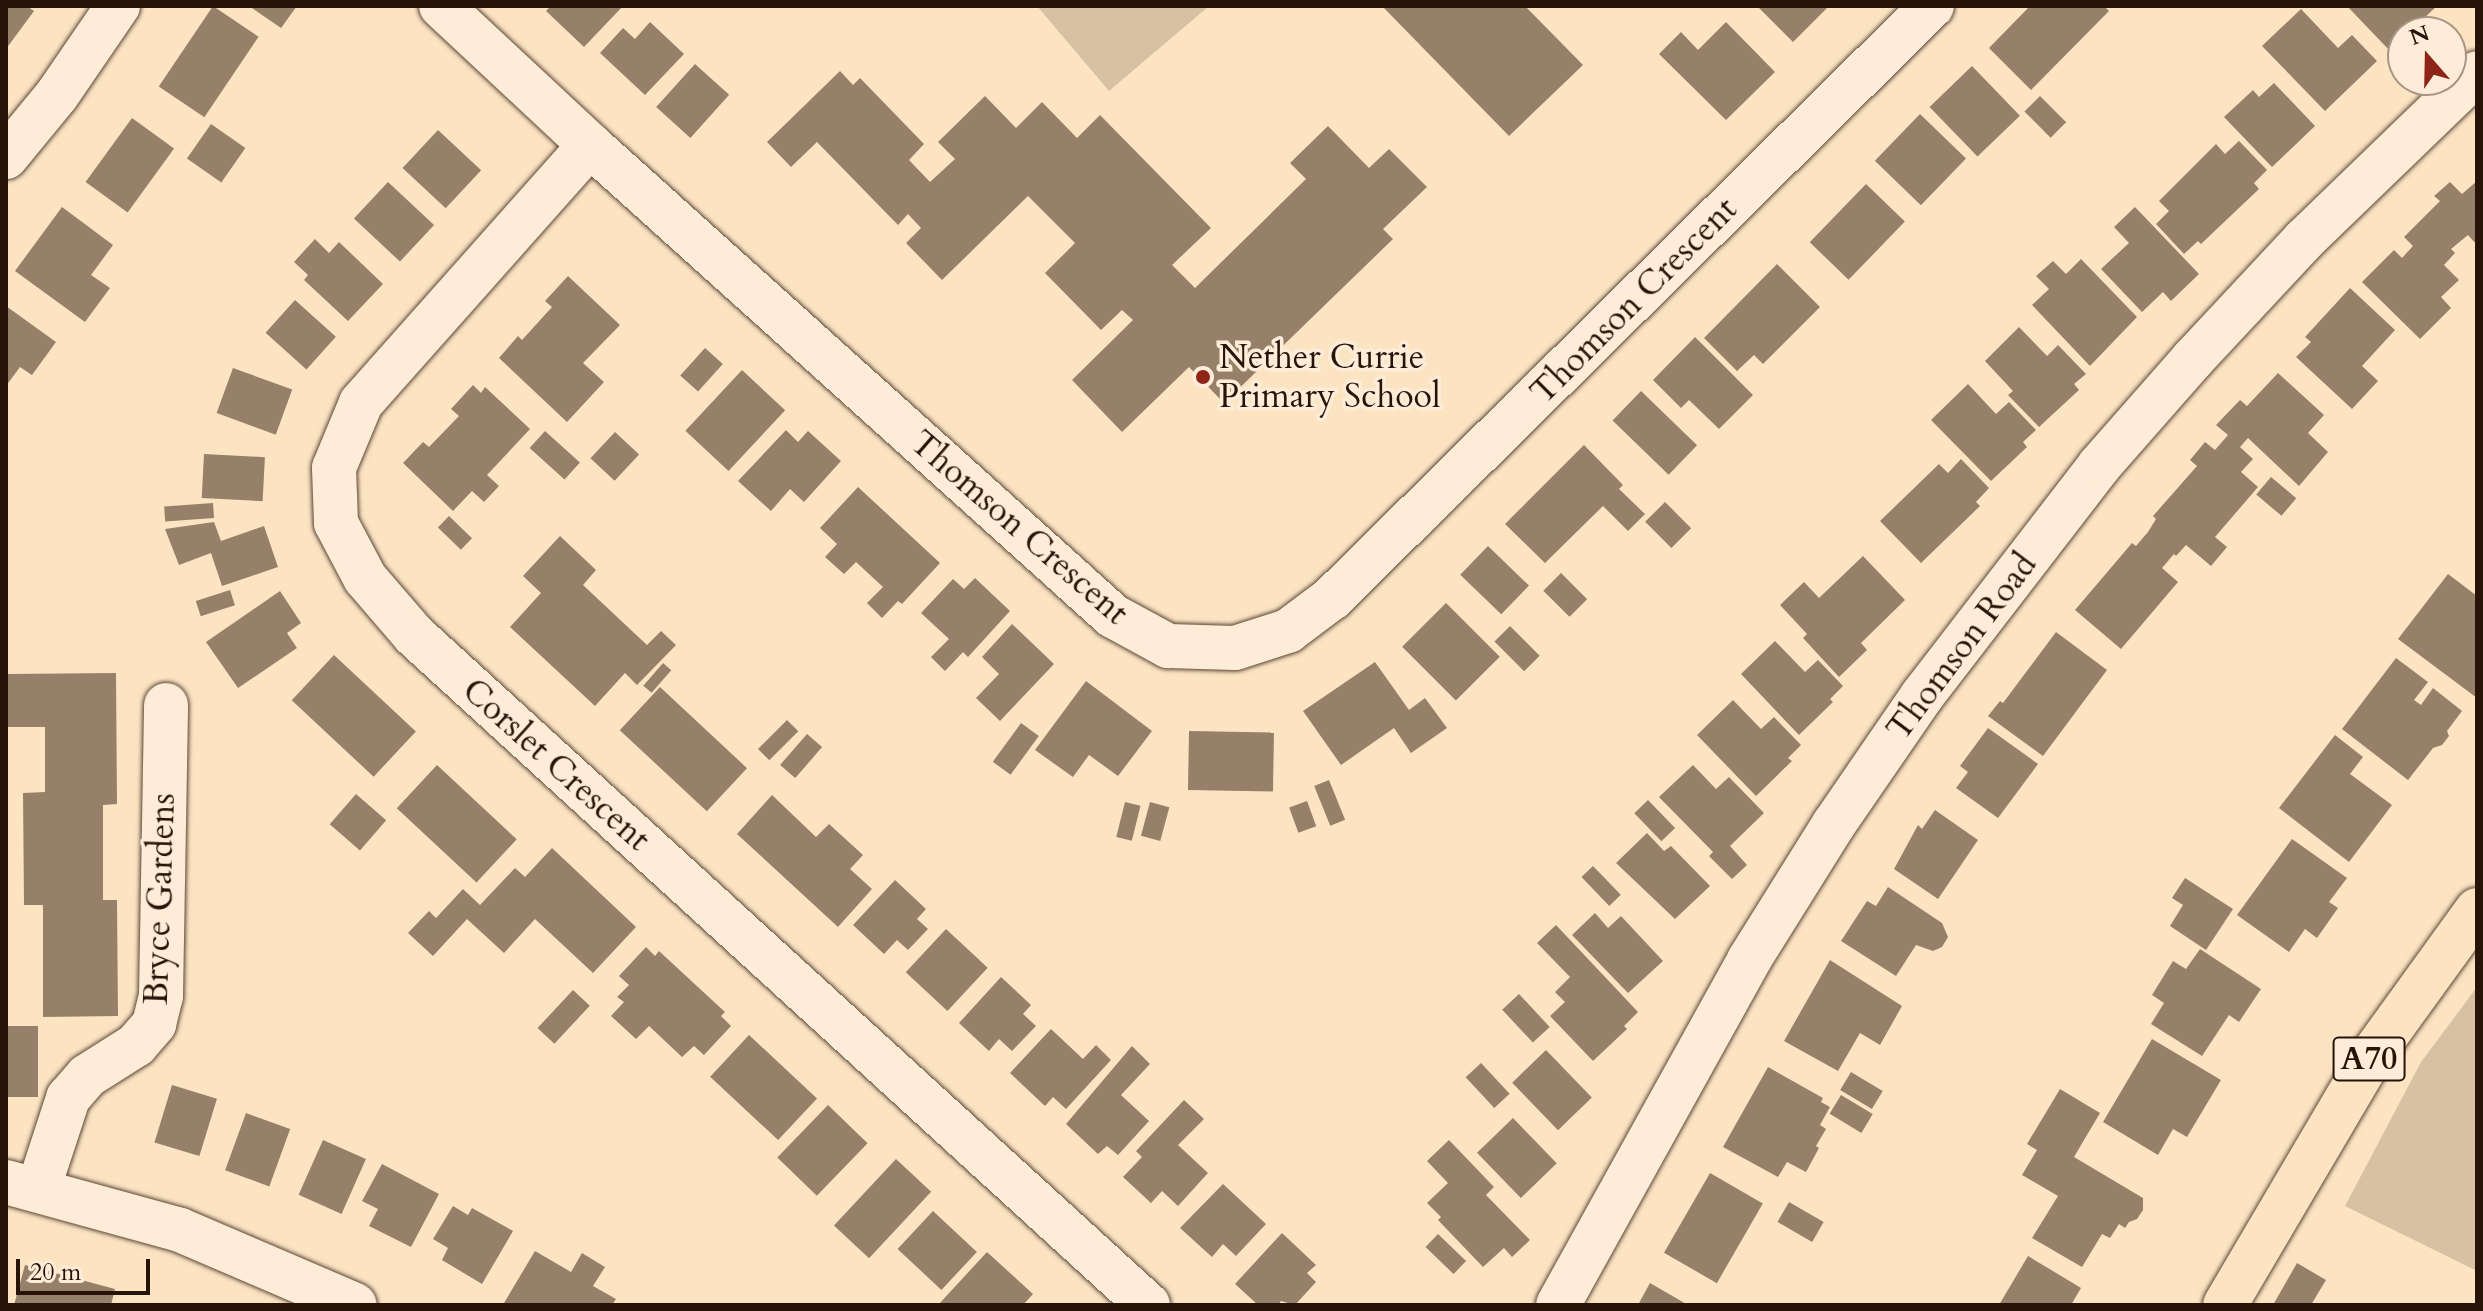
<!DOCTYPE html>
<style>
body{margin:0}
#map{position:relative;width:2483px;height:1311px;overflow:hidden;background:#fce4c3;font-family:Cardo,serif}
div>[style]{position:absolute}
.green>*{inset:0;background:#d8c0a3}
.building>*{inset:0;background:#968069;transform-origin:0 0}
.roads{filter:drop-shadow(0 0 2px #5c4737) drop-shadow(0 0 2px #5c4737)}
.minor>*{height:44px;margin:-22px;padding:0 22px;transform-origin:22px;border-radius:22px;background:#fdedd8}
.major>*{height:44px;margin:-22px;padding:0 22px;transform-origin:22px;border-radius:22px;background:#fce4c3}
.dots>*{width:22px;height:22px;translate:-50% -50%;box-sizing:border-box;border:4px solid #fdedd8;border-radius:50%}
span{translate:-50% -50%;white-space:nowrap;text-align:center;line-height:1.15;-webkit-text-stroke:7px #fdedd8;paint-order:stroke}
.shield-label span{padding:2px 6px;background:#fdedd8;border:2px solid;border-radius:6px;-webkit-text-stroke-width:0}
.shield-label{font-size:32px;color:#271308;font-weight:700}
.street-label{font-size:34px;color:#271308}
.poi-label{font-size:34px;color:#271308}
.left{translate:0 -50%;text-align:left}
.frame{position:absolute;inset:0;border:8px solid #271308;pointer-events:none}
.north{position:absolute;left:2387px;top:16px;width:80px;height:80px;box-sizing:border-box;background:#fdedd8;border:2px solid #a79685;border-radius:50%;rotate:340deg;font-size:22px;font-weight:700;line-height:32px;text-align:center;color:#271308}
.north::after{content:'';display:block;margin:auto;width:28px;height:36px;background:#8f2418;clip-path:polygon(50% 0,100% 100%,50% 72%,0 100%)}
.scale{position:absolute;left:16px;top:1259px;width:134px;height:36px;box-sizing:border-box;border:4px solid #271308;border-top:0;padding-left:10px;font-size:24px;line-height:28px;white-space:nowrap;color:#271308;-webkit-text-stroke:6px #fdedd8;paint-order:stroke}
</style>
<div id="map">
<div class="green">
<div style="clip-path:polygon(1037px 6px,1209px 6px,1109px 91px)"></div>
<div style="clip-path:polygon(2477px 987px,2477px 1271px,2345px 1206px,2421px 1062px)"></div>
</div>
<div class="building">
<div style="clip-path:polygon(6px 6px,27px 6px,34px 11px,6px 49px)"></div>
<div style="left:213px;top:6px;width:55px;height:97px;rotate:34deg"></div>
<div style="clip-path:polygon(249px 6px,297px 6px,281px 28px)"></div>
<div style="clip-path:polygon(551px 6px,623px 6px,584px 47px,546px 11px)"></div>
<div style="clip-path:polygon(1382px 6px,1525px 6px,1583px 65px,1509px 136px)"></div>
<div style="clip-path:polygon(1757px 6px,1829px 6px,1793px 42px)"></div>
<div style="clip-path:polygon(2030px 6px,2104px 6px,2109px 11px,2031px 90px,1989px 48px)"></div>
<div style="clip-path:polygon(2347px 6px,2437px 6px,2409px 32px,2403px 32px,2403px 38px,2390px 51px)"></div>
<div style="clip-path:polygon(2301px 9px,2338px 48px,2352px 35px,2377px 61px,2325px 111px,2262px 46px)"></div>
<div style="clip-path:polygon(650px 22px,684px 54px,645px 95px,600px 53px,623px 28px,635px 39px)"></div>
<div style="clip-path:polygon(1726px 22px,1775px 72px,1726px 120px,1659px 54px,1681px 32px,1698px 50px)"></div>
<div style="left:695px;top:64px;width:46px;height:58px;rotate:42deg"></div>
<div style="left:1972px;top:66px;width:69px;height:59px;rotate:46deg"></div>
<div style="clip-path:polygon(840px 71px,853px 85px,860px 78px,924px 144px,909px 160px,930px 182px,955px 159px,938px 142px,985px 96px,1016px 128px,1042px 102px,1077px 138px,1100px 115px,1211px 228px,1172px 265px,1195px 288px,1306px 179px,1290px 163px,1328px 126px,1369px 168px,1389px 149px,1427px 187px,1383px 229px,1393px 239px,1224px 403px,1189px 367px,1122px 432px,1072px 380px,1133px 320px,1122px 310px,1101px 330px,1045px 273px,1075px 243px,1028px 196px,942px 280px,906px 243px,921px 228px,908px 214px,898px 225px,817px 142px,791px 167px,767px 142px)"></div>
<div style="clip-path:polygon(2274px 83px,2315px 126px,2272px 167px,2224px 117px,2253px 90px,2259px 97px)"></div>
<div style="left:2040px;top:96px;width:37px;height:22px;rotate:45deg"></div>
<div style="left:1920px;top:114px;width:64px;height:65px;rotate:44deg"></div>
<div style="left:132px;top:118px;width:52px;height:79px;rotate:36deg"></div>
<div style="left:211px;top:124px;width:42px;height:42px;rotate:35deg"></div>
<div style="left:438px;top:130px;width:59px;height:52px;rotate:43deg"></div>
<div style="clip-path:polygon(2239px 141px,2267px 170px,2254px 183px,2259px 189px,2201px 244px,2198px 241px,2184px 254px,2156px 224px,2169px 211px,2159px 201px,2216px 144px,2225px 154px)"></div>
<div style="clip-path:polygon(2477px 181px,2477px 245px,2468px 235px,2451px 249px,2455px 253px,2444px 265px,2459px 280px,2441px 297px,2451px 308px,2420px 339px,2362px 282px,2394px 250px,2402px 258px,2413px 246px,2404px 237px,2440px 201px,2434px 196px,2450px 182px,2462px 194px)"></div>
<div style="left:388px;top:182px;width:63px;height:50px;rotate:43deg"></div>
<div style="left:1866px;top:184px;width:54px;height:81px;rotate:44deg"></div>
<div style="clip-path:polygon(62px 207px,113px 245px,91px 275px,110px 288px,85px 322px,15px 271px)"></div>
<div style="clip-path:polygon(2135px 207px,2199px 274px,2171px 301px,2163px 292px,2142px 312px,2101px 269px,2129px 243px,2114px 227px)"></div>
<div style="clip-path:polygon(315px 239px,329px 253px,339px 242px,383px 284px,348px 321px,304px 280px,308px 275px,294px 262px)"></div>
<div style="clip-path:polygon(2081px 259px,2137px 317px,2090px 366px,2032px 305px,2049px 289px,2036px 276px,2053px 261px,2066px 274px)"></div>
<div style="clip-path:polygon(1777px 264px,1820px 307px,1763px 364px,1754px 355px,1737px 371px,1704px 338px)"></div>
<div style="clip-path:polygon(568px 276px,620px 325px,583px 363px,604px 382px,567px 422px,499px 358px,518px 336px,522px 340px,552px 307px,545px 301px)"></div>
<div style="clip-path:polygon(2350px 288px,2395px 330px,2362px 366px,2378px 381px,2352px 409px,2296px 357px,2311px 342px,2305px 337px)"></div>
<div style="left:295px;top:300px;width:55px;height:44px;rotate:42deg"></div>
<div style="clip-path:polygon(6px 306px,56px 342px,32px 375px,20px 367px,6px 386px)"></div>
<div style="clip-path:polygon(2019px 327px,2047px 356px,2058px 345px,2086px 374px,2074px 384px,2079px 390px,2039px 427px,2008px 395px,2013px 391px,1985px 361px)"></div>
<div style="clip-path:polygon(1695px 337px,1753px 395px,1719px 429px,1689px 400px,1681px 408px,1653px 380px)"></div>
<div style="left:705px;top:348px;width:24px;height:37px;rotate:42deg"></div>
<div style="left:233px;top:368px;width:63px;height:48px;rotate:20deg"></div>
<div style="left:742px;top:370px;width:59px;height:83px;rotate:43deg"></div>
<div style="clip-path:polygon(2278px 373px,2324px 415px,2308px 433px,2328px 452px,2299px 486px,2248px 438px,2240px 447px,2253px 459px,2241px 472px,2258px 487px,2215px 537px,2227px 547px,2211px 566px,2186px 545px,2176px 556px,2174px 554px,2162px 568px,2178px 582px,2121px 649px,2075px 610px,2132px 543px,2136px 546px,2148px 532px,2156px 519px,2153px 516px,2197px 466px,2190px 460px,2205px 442px,2215px 450px,2228px 435px,2216px 425px,2240px 400px,2247px 406px)"></div>
<div style="clip-path:polygon(1968px 384px,1996px 414px,2009px 402px,2036px 430px,2023px 442px,2027px 447px,1991px 481px,1931px 420px)"></div>
<div style="clip-path:polygon(473px 385px,481px 393px,485px 387px,530px 429px,487px 475px,499px 486px,484px 502px,472px 491px,453px 511px,403px 463px,423px 442px,429px 447px,459px 416px,451px 409px)"></div>
<div style="left:1641px;top:391px;width:78px;height:41px;rotate:44deg"></div>
<div style="clip-path:polygon(786px 430px,798px 442px,808px 431px,841px 461px,804px 502px,790px 489px,771px 511px,738px 481px)"></div>
<div style="left:545px;top:431px;width:47px;height:23px;rotate:42deg"></div>
<div style="left:615px;top:432px;width:33px;height:36px;rotate:43deg"></div>
<div style="clip-path:polygon(1584px 445px,1623px 485px,1619px 489px,1645px 514px,1628px 531px,1603px 506px,1545px 563px,1505px 524px)"></div>
<div style="left:204px;top:454px;width:61px;height:44px;rotate:3deg"></div>
<div style="clip-path:polygon(1961px 459px,1989px 488px,1976px 502px,1980px 506px,1921px 563px,1880px 521px,1939px 464px,1948px 473px)"></div>
<div style="left:2271px;top:477px;width:33px;height:23px;rotate:40deg"></div>
<div style="clip-path:polygon(858px 487px,940px 563px,902px 604px,898px 601px,882px 618px,867px 603px,883px 587px,856px 562px,844px 574px,825px 557px,837px 544px,820px 528px)"></div>
<div style="left:1665px;top:502px;width:37px;height:28px;rotate:45deg"></div>
<div style="left:213px;top:503px;width:15px;height:49px;rotate:86deg"></div>
<div style="left:449px;top:516px;width:32px;height:16px;rotate:44deg"></div>
<div style="clip-path:polygon(214px 522px,221px 541px,264px 526px,278px 567px,222px 586px,211px 553px,179px 565px,165px 529px)"></div>
<div style="clip-path:polygon(560px 536px,596px 570px,583px 585px,647px 645px,661px 631px,676px 645px,637px 685px,625px 673px,595px 706px,510px 627px,541px 593px,523px 576px)"></div>
<div style="left:1488px;top:546px;width:57px;height:40px;rotate:44deg"></div>
<div style="clip-path:polygon(1863px 556px,1905px 600px,1861px 643px,1867px 650px,1839px 677px,1803px 638px,1807px 634px,1780px 605px,1804px 582px,1819px 598px)"></div>
<div style="left:1561px;top:573px;width:37px;height:25px;rotate:45deg"></div>
<div style="clip-path:polygon(2448px 574px,2477px 596px,2477px 698px,2398px 639px)"></div>
<div style="clip-path:polygon(975px 578px,1010px 611px,968px 657px,963px 652px,945px 671px,931px 657px,949px 639px,921px 613px,953px 579px,964px 589px)"></div>
<div style="left:230px;top:590px;width:16px;height:36px;rotate:72deg"></div>
<div style="clip-path:polygon(280px 591px,301px 623px,287px 633px,297px 648px,238px 688px,206px 642px)"></div>
<div style="left:1446px;top:603px;width:76px;height:62px;rotate:45deg"></div>
<div style="clip-path:polygon(1012px 624px,1054px 664px,1000px 721px,976px 698px,999px 674px,982px 657px)"></div>
<div style="left:1510px;top:626px;width:42px;height:22px;rotate:45deg"></div>
<div style="clip-path:polygon(2056px 632px,2107px 670px,2043px 756px,1988px 716px,2000px 701px,2003px 703px)"></div>
<div style="clip-path:polygon(1775px 641px,1805px 672px,1818px 660px,1843px 686px,1830px 699px,1833px 702px,1799px 735px,1741px 674px)"></div>
<div style="left:334px;top:655px;width:112px;height:62px;rotate:43deg"></div>
<div style="clip-path:polygon(2396px 658px,2428px 682px,2414px 700px,2421px 705px,2433px 688px,2462px 711px,2447px 731px,2449px 736px,2442px 745px,2433px 748px,2408px 780px,2342px 729px)"></div>
<div style="clip-path:polygon(1375px 662px,1409px 710px,1425px 698px,1447px 728px,1411px 753px,1394px 728px,1341px 765px,1303px 711px)"></div>
<div style="left:663px;top:663px;width:11px;height:30px;rotate:41deg"></div>
<div style="clip-path:polygon(116px 673px,117px 804px,103px 805px,103px 900px,117px 900px,118px 1016px,43px 1017px,43px 905px,24px 905px,23px 793px,45px 792px,45px 727px,6px 727px,6px 674px)"></div>
<div style="clip-path:polygon(1086px 681px,1152px 731px,1118px 776px,1089px 755px,1073px 777px,1035px 750px)"></div>
<div style="left:660px;top:687px;width:119px;height:59px;rotate:43deg"></div>
<div style="clip-path:polygon(1733px 700px,1761px 729px,1774px 717px,1801px 745px,1788px 758px,1792px 761px,1756px 796px,1697px 735px)"></div>
<div style="left:787px;top:720px;width:16px;height:41px;rotate:45deg"></div>
<div style="left:1021px;top:723px;width:22px;height:48px;rotate:36deg"></div>
<div style="clip-path:polygon(1988px 728px,2038px 764px,1998px 818px,1956px 788px,1968px 772px,1960px 766px)"></div>
<div style="left:1189px;top:731px;width:85px;height:59px;rotate:1deg"></div>
<div style="left:807px;top:734px;width:20px;height:41px;rotate:41deg"></div>
<div style="clip-path:polygon(2335px 735px,2363px 757px,2350px 774px,2392px 805px,2349px 862px,2279px 808px)"></div>
<div style="left:437px;top:765px;width:109px;height:59px;rotate:43deg"></div>
<div style="clip-path:polygon(1693px 765px,1716px 789px,1729px 777px,1764px 813px,1730px 846px,1747px 865px,1732px 879px,1709px 856px,1713px 852px,1659px 797px)"></div>
<div style="left:1329px;top:780px;width:43px;height:16px;rotate:68deg"></div>
<div style="left:356px;top:794px;width:40px;height:40px;rotate:41deg"></div>
<div style="clip-path:polygon(772px 795px,816px 837px,829px 824px,863px 855px,850px 869px,872px 889px,838px 927px,737px 834px)"></div>
<div style="left:1648px;top:800px;width:39px;height:19px;rotate:46deg"></div>
<div style="left:1307px;top:801px;width:27px;height:19px;rotate:70deg"></div>
<div style="left:1125px;top:802px;width:16px;height:36px;rotate:14deg"></div>
<div style="left:1150px;top:802px;width:20px;height:35px;rotate:15deg"></div>
<div style="clip-path:polygon(1935px 810px,1978px 840px,1938px 899px,1894px 869px,1918px 825px,1922px 829px)"></div>
<div style="clip-path:polygon(1647px 833px,1664px 851px,1671px 846px,1710px 886px,1675px 919px,1616px 863px)"></div>
<div style="clip-path:polygon(2292px 839px,2347px 878px,2329px 902px,2338px 908px,2317px 938px,2305px 929px,2289px 952px,2237px 915px)"></div>
<div style="clip-path:polygon(552px 848px,636px 927px,593px 973px,535px 919px,504px 953px,467px 919px,433px 956px,408px 933px,429px 911px,436px 918px,463px 889px,480px 905px,515px 868px,525px 877px)"></div>
<div style="left:1593px;top:866px;width:40px;height:16px;rotate:46deg"></div>
<div style="clip-path:polygon(2185px 878px,2233px 909px,2206px 950px,2170px 926px,2183px 905px,2172px 898px)"></div>
<div style="clip-path:polygon(895px 880px,926px 909px,917px 919px,928px 929px,908px 950px,897px 940px,884px 954px,853px 925px)"></div>
<div style="clip-path:polygon(1888px 887px,1942px 923px,1948px 937px,1942px 947px,1933px 951px,1916px 945px,1896px 976px,1841px 941px,1867px 901px,1876px 906px)"></div>
<div style="clip-path:polygon(1595px 913px,1608px 928px,1621px 916px,1663px 961px,1628px 993px,1572px 935px)"></div>
<div style="clip-path:polygon(1556px 925px,1638px 1012px,1624px 1026px,1627px 1029px,1593px 1061px,1550px 1016px,1565px 1002px,1555px 992px,1570px 977px,1537px 943px)"></div>
<div style="left:946px;top:929px;width:57px;height:59px;rotate:43deg"></div>
<div style="clip-path:polygon(646px 947px,655px 956px,659px 951px,725px 1012px,721px 1016px,731px 1026px,704px 1055px,694px 1046px,682px 1057px,649px 1026px,636px 1039px,611px 1016px,624px 1002px,617px 997px,629px 985px,619px 976px)"></div>
<div style="clip-path:polygon(2200px 949px,2261px 989px,2239px 1022px,2229px 1015px,2202px 1056px,2151px 1024px,2164px 1003px,2152px 995px,2173px 961px,2186px 969px)"></div>
<div style="clip-path:polygon(1830px 960px,1902px 1006px,1880px 1045px,1860px 1033px,1838px 1071px,1784px 1041px)"></div>
<div style="clip-path:polygon(1001px 977px,1031px 1005px,1023px 1014px,1036px 1026px,1012px 1051px,999px 1039px,989px 1051px,959px 1023px)"></div>
<div style="left:573px;top:990px;width:23px;height:52px;rotate:43deg"></div>
<div style="left:1519px;top:994px;width:45px;height:23px;rotate:47deg"></div>
<div style="left:6px;top:1026px;width:32px;height:71px"></div>
<div style="clip-path:polygon(1051px 1029px,1083px 1059px,1096px 1045px,1111px 1060px,1066px 1109px,1053px 1097px,1045px 1106px,1010px 1073px)"></div>
<div style="left:749px;top:1035px;width:93px;height:57px;rotate:43deg"></div>
<div style="clip-path:polygon(2152px 1039px,2221px 1080px,2187px 1137px,2173px 1129px,2158px 1155px,2103px 1122px)"></div>
<div style="clip-path:polygon(1132px 1046px,1150px 1064px,1121px 1095px,1149px 1121px,1118px 1155px,1107px 1146px,1098px 1154px,1066px 1124px)"></div>
<div style="left:1546px;top:1050px;width:66px;height:47px;rotate:46deg"></div>
<div style="left:1481px;top:1063px;width:42px;height:21px;rotate:47deg"></div>
<div style="clip-path:polygon(1768px 1067px,1823px 1098px,1821px 1102px,1830px 1107px,1820px 1125px,1826px 1129px,1816px 1146px,1819px 1148px,1806px 1172px,1787px 1162px,1778px 1177px,1723px 1147px)"></div>
<div style="left:1851px;top:1072px;width:37px;height:21px;rotate:31deg"></div>
<div style="left:172px;top:1085px;width:47px;height:60px;rotate:17deg"></div>
<div style="clip-path:polygon(2060px 1089px,2100px 1113px,2074px 1157px,2143px 1198px,2143px 1210px,2137px 1219px,2129px 1222px,2125px 1228px,2119px 1224px,2110px 1238px,2102px 1234px,2082px 1267px,2032px 1238px,2058px 1196px,2022px 1175px,2037px 1150px,2027px 1144px)"></div>
<div style="left:1841px;top:1095px;width:37px;height:22px;rotate:31deg"></div>
<div style="clip-path:polygon(1184px 1100px,1204px 1119px,1178px 1145px,1208px 1173px,1178px 1206px,1162px 1191px,1151px 1203px,1123px 1177px,1142px 1157px,1136px 1151px)"></div>
<div style="left:828px;top:1105px;width:55px;height:73px;rotate:44deg"></div>
<div style="left:246px;top:1113px;width:47px;height:61px;rotate:20deg"></div>
<div style="left:1513px;top:1118px;width:63px;height:50px;rotate:46deg"></div>
<div style="left:323px;top:1140px;width:47px;height:60px;rotate:24deg"></div>
<div style="clip-path:polygon(1449px 1140px,1494px 1187px,1486px 1195px,1530px 1240px,1512px 1257px,1504px 1248px,1483px 1267px,1438px 1220px,1441px 1217px,1427px 1203px,1448px 1183px,1427px 1161px)"></div>
<div style="left:896px;top:1159px;width:48px;height:91px;rotate:43deg"></div>
<div style="clip-path:polygon(382px 1164px,439px 1194px,411px 1247px,369px 1226px,378px 1209px,362px 1201px)"></div>
<div style="left:1710px;top:1173px;width:61px;height:92px;rotate:30deg"></div>
<div style="clip-path:polygon(1223px 1184px,1266px 1224px,1236px 1256px,1223px 1244px,1212px 1257px,1180px 1228px)"></div>
<div style="left:1789px;top:1202px;width:40px;height:23px;rotate:30deg"></div>
<div style="clip-path:polygon(453px 1206px,468px 1215px,472px 1208px,513px 1231px,482px 1284px,442px 1260px,448px 1248px,433px 1239px)"></div>
<div style="left:933px;top:1211px;width:60px;height:52px;rotate:43deg"></div>
<div style="clip-path:polygon(1282px 1233px,1316px 1265px,1307px 1273px,1316px 1282px,1295px 1305px,1281px 1301px,1278px 1305px,1258px 1305px,1235px 1284px)"></div>
<div style="left:1438px;top:1234px;width:39px;height:18px;rotate:44deg"></div>
<div style="clip-path:polygon(535px 1251px,571px 1272px,582px 1253px,605px 1267px,593px 1286px,616px 1299px,612px 1305px,504px 1303px)"></div>
<div style="clip-path:polygon(987px 1252px,1033px 1294px,1023px 1305px,938px 1305px)"></div>
<div style="clip-path:polygon(2028px 1256px,2081px 1288px,2071px 1305px,1999px 1305px)"></div>
<div style="clip-path:polygon(2297px 1263px,2326px 1280px,2311px 1305px,2273px 1305px)"></div>
<div style="clip-path:polygon(25px 1265px,115px 1289px,111px 1305px,14px 1305px)"></div>
<div style="clip-path:polygon(1650px 1283px,1688px 1305px,1638px 1305px)"></div>
</div>
<div class="roads">
<div class="minor">
<div style="left:441px;top:6px;width:204px;rotate:43deg"></div>
<div style="left:590px;top:145px;width:704px;rotate:42.01deg"></div>
<div style="left:1113px;top:616px;width:63px;rotate:28.6deg"></div>
<div style="left:1168px;top:646px;width:67px;rotate:1.7deg"></div>
<div style="left:1235px;top:648px;width:56px;rotate:-17.8deg"></div>
<div style="left:1288px;top:631px;width:55px;rotate:-36.9deg"></div>
<div style="left:1332px;top:598px;width:843px;rotate:-44.62deg"></div>
<div style="left:590px;top:145px;width:345px;rotate:131.6deg"></div>
<div style="left:361px;top:403px;width:70px;rotate:112.6deg"></div>
<div style="left:334px;top:468px;width:55px;rotate:87.9deg"></div>
<div style="left:336px;top:523px;width:62px;rotate:62.2deg"></div>
<div style="left:365px;top:578px;width:75px;rotate:49.3deg"></div>
<div style="left:414px;top:635px;width:994px;rotate:42.39deg"></div>
<div style="left:6px;top:157px;width:80px;rotate:-50.6deg"></div>
<div style="left:57px;top:95px;width:108px;rotate:-55.6deg"></div>
<div style="left:6px;top:1182px;width:180px;rotate:15.4deg"></div>
<div style="left:180px;top:1230px;width:190px;rotate:23.2deg"></div>
<div style="left:38px;top:1190px;width:97px;rotate:-71.9deg"></div>
<div style="left:68px;top:1098px;width:29px;rotate:-49deg"></div>
<div style="left:87px;top:1076px;width:58px;rotate:-32.3deg"></div>
<div style="left:136px;top:1045px;width:28px;rotate:-49deg"></div>
<div style="left:154px;top:1024px;width:29px;rotate:-76deg"></div>
<div style="left:161px;top:996px;width:291px;rotate:-89deg"></div>
<div style="left:1558px;top:1305px;width:394px;rotate:-61deg"></div>
<div style="left:1749px;top:960px;width:160px;rotate:-58deg"></div>
<div style="left:1834px;top:824px;width:155px;rotate:-55.5deg"></div>
<div style="left:1922px;top:696px;width:290px;rotate:-52.4deg"></div>
<div style="left:2099px;top:466px;width:142px;rotate:-48.7deg"></div>
<div style="left:2193px;top:359px;width:163px;rotate:-47deg"></div>
<div style="left:2304px;top:240px;width:240px;rotate:-44deg"></div>
</div>
<div class="major">
<div style="left:2225px;top:1305px;width:290px;rotate:-59.5deg"></div>
<div style="left:2372px;top:1055px;width:179px;rotate:-54.1deg"></div>
</div>
</div>
<div class="dots">
<div style="left:1203px;top:377px;background:#8f2418"></div>
</div>
<div class="shield-label">
<span style="left:2369px;top:1059px">A70</span>
</div>
<div class="street-label">
<span style="left:1634px;top:301px;rotate:-45deg">Thomson Crescent</span>
<span style="left:1019px;top:528px;rotate:41deg">Thomson Crescent</span>
<span style="left:1962px;top:647px;rotate:-53deg">Thomson Road</span>
<span style="left:556px;top:765px;rotate:42deg">Corslet Crescent</span>
<span style="left:160px;top:899px;rotate:-88deg">Bryce Gardens</span>
</div>
<div class="poi-label">
<span class="left" style="left:1219px;top:377px">Nether Currie<br>Primary School</span>
</div>
<div class="frame"></div>
<div class="north">N</div>
<div class="scale">20 m</div>
</div>
